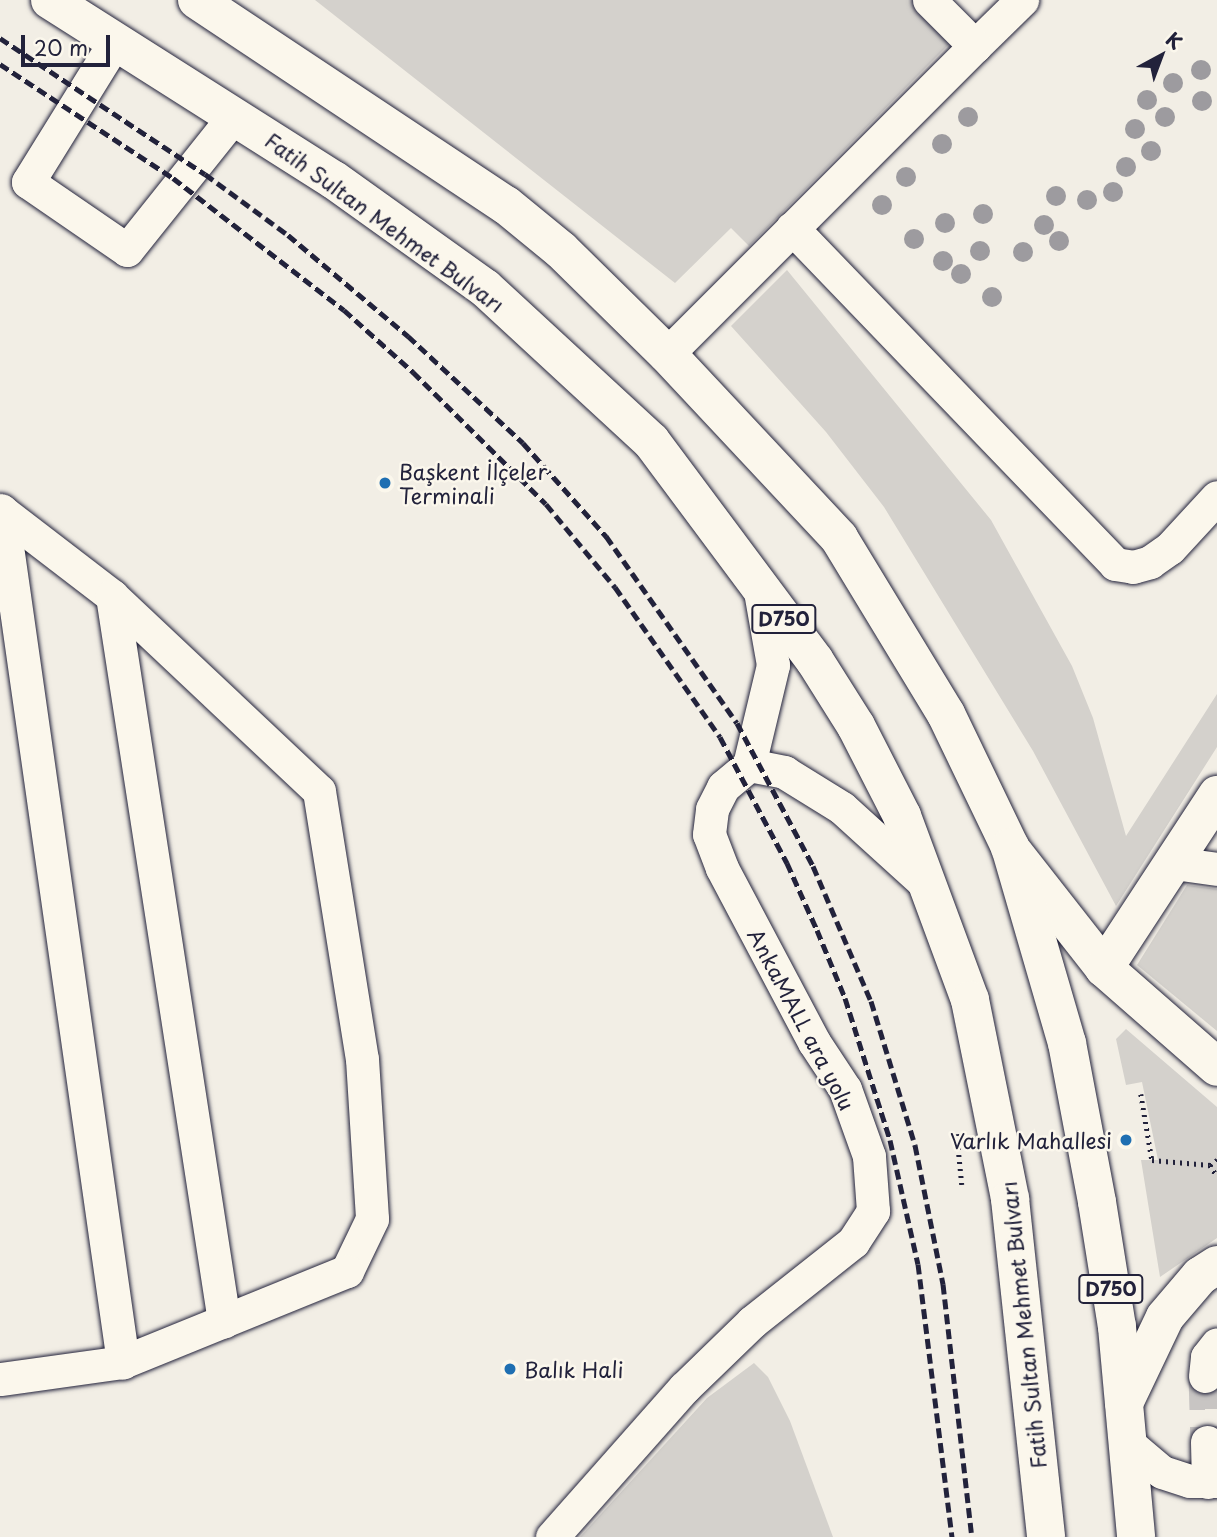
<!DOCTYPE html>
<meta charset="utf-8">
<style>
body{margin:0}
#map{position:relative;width:1217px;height:1537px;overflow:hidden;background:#f2eee5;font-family:"Playpen Sans",sans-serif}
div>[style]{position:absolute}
.green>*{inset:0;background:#d4d1cc}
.minor-tunnel>*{height:33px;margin-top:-16.5px;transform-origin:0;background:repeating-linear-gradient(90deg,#c8c5c3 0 33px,transparent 0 50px)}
.path>*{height:4.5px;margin-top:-2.25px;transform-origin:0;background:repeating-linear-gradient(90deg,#22223b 0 2px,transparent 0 7px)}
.roads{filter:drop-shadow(0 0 2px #22223b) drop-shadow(0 0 2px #22223b)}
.minor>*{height:33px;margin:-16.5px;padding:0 16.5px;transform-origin:16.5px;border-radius:16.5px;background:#fbf7ec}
.major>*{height:38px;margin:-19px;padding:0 19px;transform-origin:19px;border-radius:19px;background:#fbf7ec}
.highway>*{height:38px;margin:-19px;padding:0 19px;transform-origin:19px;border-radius:19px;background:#fbf7ec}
.rail>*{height:5px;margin-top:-2.5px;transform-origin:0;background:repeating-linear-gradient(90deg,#22223b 0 10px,transparent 0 15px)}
.trees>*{width:20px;height:20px;margin:-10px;border-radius:50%;background:#9d9b9f}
.dots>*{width:19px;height:19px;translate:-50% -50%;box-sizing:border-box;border:4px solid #fbf7ec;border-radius:50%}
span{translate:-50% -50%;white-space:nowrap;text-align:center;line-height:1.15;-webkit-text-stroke:5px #fbf7ec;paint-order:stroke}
.shield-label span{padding:2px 5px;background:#fbf7ec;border:2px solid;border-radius:5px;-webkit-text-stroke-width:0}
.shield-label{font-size:19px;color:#22223b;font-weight:700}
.street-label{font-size:21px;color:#22223b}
.poi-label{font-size:21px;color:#22223b}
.left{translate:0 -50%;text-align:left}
.right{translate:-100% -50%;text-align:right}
.north{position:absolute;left:1126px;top:21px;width:70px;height:70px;-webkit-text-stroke:5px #fbf7ec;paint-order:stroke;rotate:41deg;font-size:19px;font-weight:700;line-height:28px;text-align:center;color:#22223b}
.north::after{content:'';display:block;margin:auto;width:24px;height:32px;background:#22223b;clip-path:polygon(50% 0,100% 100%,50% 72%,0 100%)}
.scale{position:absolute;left:21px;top:35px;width:89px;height:32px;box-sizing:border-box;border:4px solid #22223b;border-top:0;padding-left:9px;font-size:21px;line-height:24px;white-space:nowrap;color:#22223b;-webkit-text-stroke:5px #fbf7ec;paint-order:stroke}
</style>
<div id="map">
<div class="green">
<div style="clip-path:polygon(315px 0,912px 0,953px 40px,749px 246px,731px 228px,675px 283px)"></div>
<div style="clip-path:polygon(787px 270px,991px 520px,1072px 666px,1093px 718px,1126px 836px,1217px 694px,1217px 747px,1116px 906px,1033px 751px,884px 507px,826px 432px,731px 326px)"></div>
<div style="clip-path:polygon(1187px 885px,1217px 889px,1217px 1031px,1137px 965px)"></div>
<div style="clip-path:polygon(1126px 1029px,1217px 1107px,1217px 1238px,1160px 1277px,1141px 1160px,1158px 1160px,1142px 1082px,1126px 1085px,1116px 1039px)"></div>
<div style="clip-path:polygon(754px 1363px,768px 1377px,790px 1421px,833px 1537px,580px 1537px,707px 1398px)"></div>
</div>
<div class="minor-tunnel">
<div style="left:1205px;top:1376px;width:66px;rotate:88.3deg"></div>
</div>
<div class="path">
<div style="left:1141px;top:1094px;width:67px;rotate:80.5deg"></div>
<div style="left:1152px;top:1160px;width:58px;rotate:4.9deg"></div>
<div style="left:1210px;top:1165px;width:9px;rotate:-36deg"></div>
<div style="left:957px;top:1134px;width:51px;rotate:84.4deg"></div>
<div style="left:1210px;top:1165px;width:13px;rotate:58deg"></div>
</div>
<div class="roads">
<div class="minor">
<div style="left:116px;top:40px;width:167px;rotate:121.8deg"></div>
<div style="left:28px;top:182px;width:120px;rotate:34.5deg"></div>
<div style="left:127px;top:250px;width:171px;rotate:-51.4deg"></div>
<div style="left:975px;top:46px;width:66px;rotate:-44.4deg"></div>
<div style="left:792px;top:228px;width:466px;rotate:46.1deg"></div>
<div style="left:1115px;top:564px;width:18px;rotate:9deg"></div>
<div style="left:1133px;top:567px;width:18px;rotate:-16deg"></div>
<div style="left:1150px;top:562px;width:24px;rotate:-35deg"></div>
<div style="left:1170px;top:548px;width:69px;rotate:-47.3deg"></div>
<div style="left:667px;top:354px;width:436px;rotate:-45deg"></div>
<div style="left:975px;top:46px;width:65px;rotate:-135deg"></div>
<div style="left:0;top:510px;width:141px;rotate:37.5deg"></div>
<div style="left:112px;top:596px;width:284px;rotate:43.3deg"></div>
<div style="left:319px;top:791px;width:271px;rotate:80.9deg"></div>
<div style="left:362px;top:1059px;width:160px;rotate:86.4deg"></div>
<div style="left:372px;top:1219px;width:58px;rotate:115.7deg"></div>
<div style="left:347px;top:1271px;width:242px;rotate:157.9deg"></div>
<div style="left:123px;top:1362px;width:124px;rotate:172.1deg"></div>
<div style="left:2px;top:511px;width:860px;rotate:81.91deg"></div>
<div style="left:112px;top:596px;width:734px;rotate:81.22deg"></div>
<div style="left:749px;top:765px;width:36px;rotate:11deg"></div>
<div style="left:784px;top:772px;width:68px;rotate:31.8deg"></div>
<div style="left:842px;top:808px;width:116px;rotate:42.2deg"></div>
<div style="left:749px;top:765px;width:103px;rotate:-76.5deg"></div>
<div style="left:773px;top:665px;width:80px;rotate:-100deg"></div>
<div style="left:1174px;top:863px;width:43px;rotate:7.9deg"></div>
<div style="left:1205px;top:1376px;width:19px;rotate:-84deg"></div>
<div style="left:1207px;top:1357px;width:16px;rotate:-52deg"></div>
<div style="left:1207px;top:1442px;width:40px;rotate:88.6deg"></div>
<div style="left:1129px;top:1444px;width:43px;rotate:40.3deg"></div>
<div style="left:1162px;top:1472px;width:29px;rotate:18deg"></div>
<div style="left:1190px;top:1481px;width:27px"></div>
<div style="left:552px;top:1537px;width:199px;rotate:-48.5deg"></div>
<div style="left:684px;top:1388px;width:95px;rotate:-44.1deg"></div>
<div style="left:752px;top:1322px;width:129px;rotate:-38.4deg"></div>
<div style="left:853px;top:1242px;width:37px;rotate:-57deg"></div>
<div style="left:873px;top:1211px;width:55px;rotate:-94.2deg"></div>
<div style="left:869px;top:1156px;width:71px;rotate:-109.7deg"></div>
<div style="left:845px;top:1089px;width:56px;rotate:-123.4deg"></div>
<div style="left:814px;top:1042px;width:197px;rotate:-117.9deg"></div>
<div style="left:722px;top:868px;width:36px;rotate:-111deg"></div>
<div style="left:709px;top:834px;width:25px;rotate:-83deg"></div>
<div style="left:712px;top:809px;width:25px;rotate:-63deg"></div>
<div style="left:723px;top:787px;width:34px;rotate:-40deg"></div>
</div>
<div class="major">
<div style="left:1010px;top:848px;width:152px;rotate:51.9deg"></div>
<div style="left:1104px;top:968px;width:150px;rotate:41.2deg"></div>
<div style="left:1104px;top:968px;width:207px;rotate:-56.8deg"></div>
<div style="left:1124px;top:1403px;width:95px;rotate:-64.5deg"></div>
<div style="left:1165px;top:1317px;width:54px;rotate:-49.5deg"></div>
<div style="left:1200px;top:1276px;width:20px;rotate:-33deg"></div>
</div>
<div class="highway">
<div style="left:50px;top:0;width:336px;rotate:32.4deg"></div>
<div style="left:334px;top:180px;width:186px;rotate:35.6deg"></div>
<div style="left:485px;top:288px;width:226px;rotate:42.7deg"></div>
<div style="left:651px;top:441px;width:274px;rotate:53.3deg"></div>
<div style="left:815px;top:661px;width:77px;rotate:57.8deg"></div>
<div style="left:856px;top:726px;width:101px;rotate:62.9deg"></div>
<div style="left:902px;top:816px;width:196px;rotate:69.7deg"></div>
<div style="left:970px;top:1000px;width:203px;rotate:78.6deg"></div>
<div style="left:1010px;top:1199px;width:340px;rotate:83.9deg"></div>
<div style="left:197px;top:0;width:371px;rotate:33.6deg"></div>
<div style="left:506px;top:205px;width:71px;rotate:39.3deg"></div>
<div style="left:561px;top:250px;width:148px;rotate:44.5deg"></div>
<div style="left:667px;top:354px;width:252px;rotate:46.9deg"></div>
<div style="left:839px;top:538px;width:206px;rotate:58.7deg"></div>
<div style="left:946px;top:714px;width:148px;rotate:64.3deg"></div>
<div style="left:1010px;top:847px;width:204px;rotate:73.8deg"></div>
<div style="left:1067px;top:1043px;width:162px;rotate:79.3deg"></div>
<div style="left:1097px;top:1202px;width:127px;rotate:80.9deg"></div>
<div style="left:1117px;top:1327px;width:211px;rotate:84.8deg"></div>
</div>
</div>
<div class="rail">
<div style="left:0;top:38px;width:246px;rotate:33.6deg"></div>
<div style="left:205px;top:174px;width:103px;rotate:36.3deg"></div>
<div style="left:288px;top:235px;width:157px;rotate:40.1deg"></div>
<div style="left:408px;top:336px;width:157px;rotate:42.9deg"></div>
<div style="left:523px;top:443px;width:125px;rotate:48.3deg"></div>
<div style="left:606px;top:536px;width:228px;rotate:55deg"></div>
<div style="left:737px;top:723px;width:162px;rotate:62deg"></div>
<div style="left:813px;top:866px;width:147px;rotate:66.8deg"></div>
<div style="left:871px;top:1001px;width:151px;rotate:73deg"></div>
<div style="left:915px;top:1145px;width:142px;rotate:78.6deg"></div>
<div style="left:943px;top:1284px;width:255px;rotate:83.5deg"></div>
<div style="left:0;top:64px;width:207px;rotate:33.4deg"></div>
<div style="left:173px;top:178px;width:216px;rotate:37.7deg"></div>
<div style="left:344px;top:310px;width:93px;rotate:41.9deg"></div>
<div style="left:413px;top:372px;width:187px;rotate:44.8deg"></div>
<div style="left:546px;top:504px;width:108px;rotate:50.3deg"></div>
<div style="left:615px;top:587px;width:183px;rotate:55deg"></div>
<div style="left:720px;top:737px;width:143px;rotate:62deg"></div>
<div style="left:787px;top:863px;width:73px;rotate:65.9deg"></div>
<div style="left:817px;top:930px;width:74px;rotate:67.6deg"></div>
<div style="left:845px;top:998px;width:149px;rotate:72.4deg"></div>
<div style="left:890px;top:1140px;width:127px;rotate:77.3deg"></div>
<div style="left:918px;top:1264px;width:275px;rotate:82.9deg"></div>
</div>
<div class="trees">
<div style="left:1201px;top:70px"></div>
<div style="left:1173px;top:83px"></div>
<div style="left:1147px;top:100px"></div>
<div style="left:1202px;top:101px"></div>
<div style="left:968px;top:117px"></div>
<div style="left:1165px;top:117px"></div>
<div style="left:1135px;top:129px"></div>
<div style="left:942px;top:144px"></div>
<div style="left:1151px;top:151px"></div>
<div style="left:1126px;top:167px"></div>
<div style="left:906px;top:177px"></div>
<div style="left:1113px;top:192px"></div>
<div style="left:1056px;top:196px"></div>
<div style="left:1087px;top:200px"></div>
<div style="left:882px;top:205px"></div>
<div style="left:983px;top:214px"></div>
<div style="left:945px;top:223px"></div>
<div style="left:1044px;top:225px"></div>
<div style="left:914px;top:239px"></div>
<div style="left:1059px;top:241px"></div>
<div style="left:980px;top:251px"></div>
<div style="left:1023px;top:252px"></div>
<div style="left:943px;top:261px"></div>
<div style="left:961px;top:274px"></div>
<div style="left:992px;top:297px"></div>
</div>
<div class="dots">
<div style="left:385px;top:483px;background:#1f6fb2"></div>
<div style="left:1126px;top:1140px;background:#1f6fb2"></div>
<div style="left:510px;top:1369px;background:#1f6fb2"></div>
</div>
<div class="shield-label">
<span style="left:784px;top:619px">D750</span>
<span style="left:1111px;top:1289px">D750</span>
</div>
<div class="street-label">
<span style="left:385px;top:222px;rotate:36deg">Fatih Sultan Mehmet Bulvarı</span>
<span style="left:802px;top:1019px;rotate:62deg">AnkaMALL ara yolu</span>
<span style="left:1023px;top:1325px;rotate:-96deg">Fatih Sultan Mehmet Bulvarı</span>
</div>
<div class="poi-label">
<span class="left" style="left:399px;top:483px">Başkent İlçeler<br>Terminali</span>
<span class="right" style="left:1112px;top:1140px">Varlık Mahallesi</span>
<span class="left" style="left:524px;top:1369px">Balık Hali</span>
</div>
<div class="north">K</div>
<div class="scale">20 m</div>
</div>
